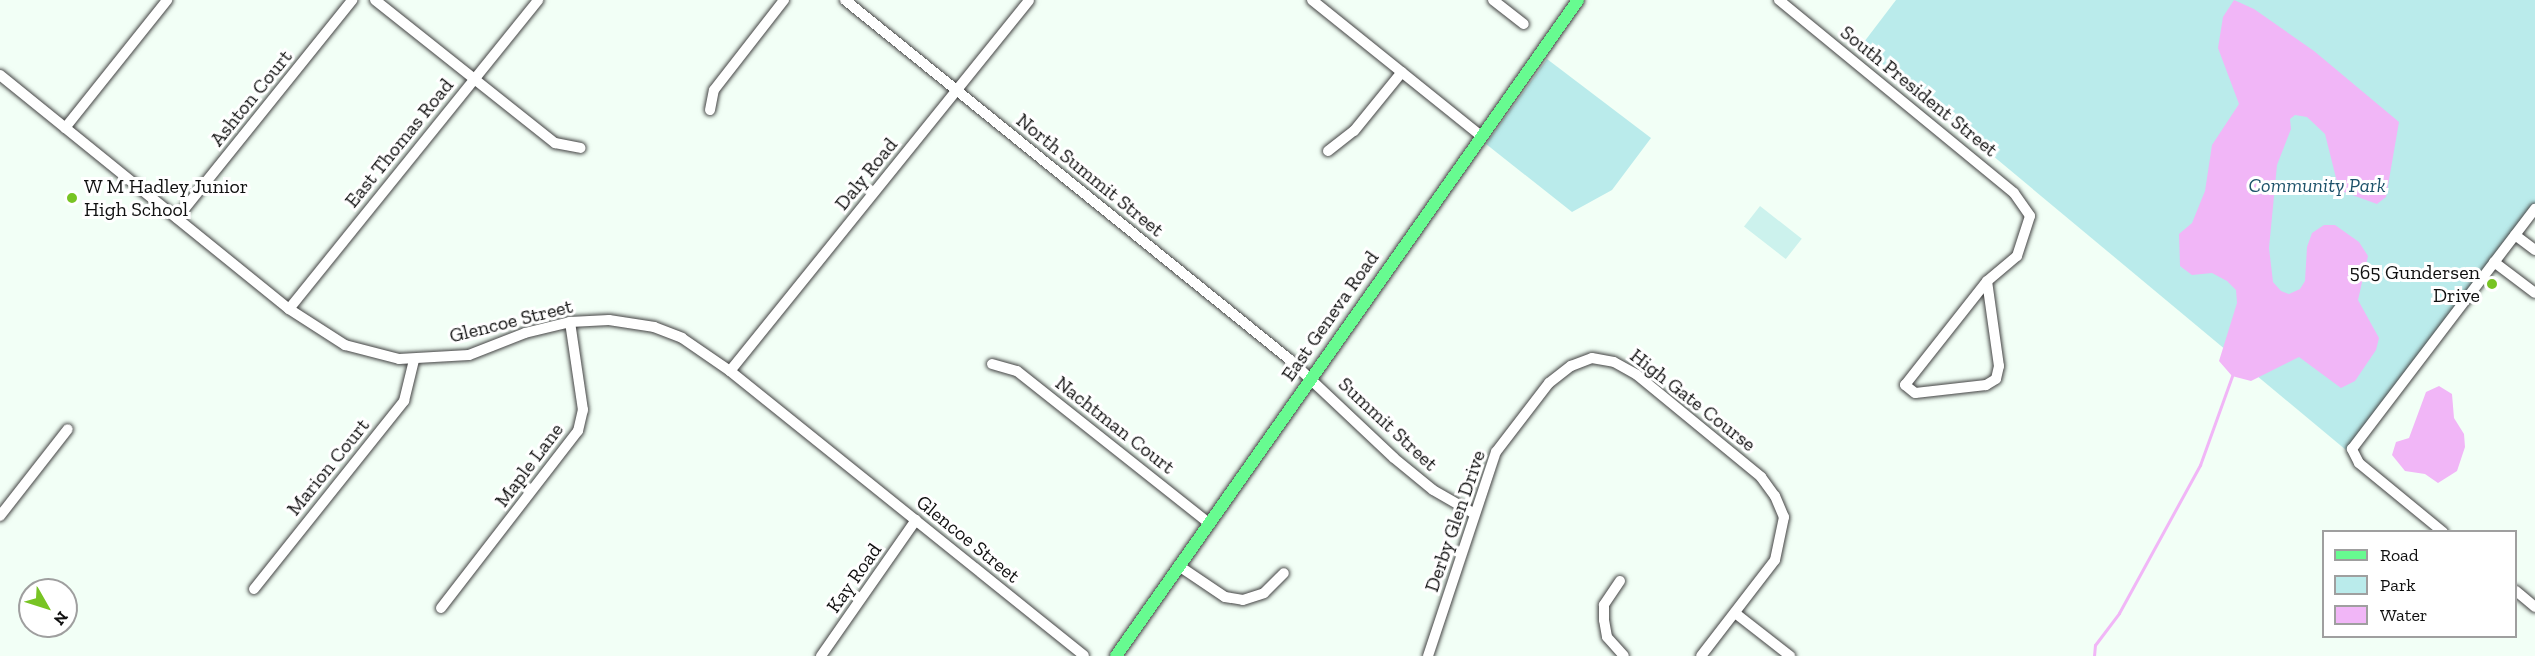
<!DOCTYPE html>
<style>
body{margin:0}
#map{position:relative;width:2535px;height:656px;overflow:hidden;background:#f2fff6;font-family:"Zilla Slab",serif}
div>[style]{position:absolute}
.green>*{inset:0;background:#baebeb}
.pitch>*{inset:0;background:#ccf2ed;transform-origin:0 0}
.water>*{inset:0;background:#f1b6f7}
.stream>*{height:3px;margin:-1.5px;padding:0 1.5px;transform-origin:1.5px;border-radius:1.5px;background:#f1b6f7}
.roads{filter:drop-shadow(0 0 2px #434343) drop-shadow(0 0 2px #434343)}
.minor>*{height:10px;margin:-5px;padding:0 5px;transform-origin:5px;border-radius:5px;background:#fff}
.major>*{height:12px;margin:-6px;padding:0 6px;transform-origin:6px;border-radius:6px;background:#67fb90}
.dots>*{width:16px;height:16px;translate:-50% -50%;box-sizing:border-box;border:3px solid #fff;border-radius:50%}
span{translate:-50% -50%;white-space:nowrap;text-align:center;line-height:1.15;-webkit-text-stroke:6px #fff;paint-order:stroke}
.street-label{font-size:20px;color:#101010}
.park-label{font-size:20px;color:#1d526a;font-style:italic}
.poi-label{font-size:20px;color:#101010}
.left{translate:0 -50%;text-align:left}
.right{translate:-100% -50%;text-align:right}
.legend{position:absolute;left:2322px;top:530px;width:195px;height:108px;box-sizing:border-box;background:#fff;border:2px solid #9f9f9f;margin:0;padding:8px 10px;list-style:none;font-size:18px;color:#101010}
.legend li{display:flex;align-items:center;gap:12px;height:30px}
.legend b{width:30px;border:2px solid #9f9f9f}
.north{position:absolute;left:18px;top:578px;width:60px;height:60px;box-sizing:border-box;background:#fff;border:2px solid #9f9f9f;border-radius:50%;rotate:129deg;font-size:16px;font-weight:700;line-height:24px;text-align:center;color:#101010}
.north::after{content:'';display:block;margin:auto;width:21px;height:27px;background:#78c424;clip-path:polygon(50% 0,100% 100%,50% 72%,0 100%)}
</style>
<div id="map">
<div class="green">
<div style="clip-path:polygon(1896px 0,2535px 0,2535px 206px,2346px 450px,1861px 46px)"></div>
<div style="clip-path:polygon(1547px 59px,1651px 138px,1612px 190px,1572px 212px,1486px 144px)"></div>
</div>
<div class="pitch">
<div style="left:1760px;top:206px;width:53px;height:26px;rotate:38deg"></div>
</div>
<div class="water">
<div style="clip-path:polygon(2234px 0,2254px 9px,2314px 51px,2399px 122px,2386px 197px,2377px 204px,2344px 192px,2337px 182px,2325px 134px,2307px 117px,2295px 115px,2290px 119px,2291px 129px,2277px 165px,2269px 248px,2273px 282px,2281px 291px,2289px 294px,2300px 289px,2305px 281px,2307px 247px,2312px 233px,2324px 225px,2335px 225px,2359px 242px,2368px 256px,2358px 300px,2379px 338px,2376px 350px,2355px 381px,2341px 388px,2299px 357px,2251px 381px,2232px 376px,2219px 361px,2237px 303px,2236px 290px,2227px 281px,2212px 273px,2192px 275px,2180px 266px,2179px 234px,2192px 223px,2205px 191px,2212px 145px,2239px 104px,2218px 48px,2223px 17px)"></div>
<div style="clip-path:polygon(2439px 386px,2452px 394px,2454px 418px,2464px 434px,2465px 447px,2457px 471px,2438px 483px,2425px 474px,2405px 471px,2392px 455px,2396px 442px,2409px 438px,2426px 392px)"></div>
</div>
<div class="stream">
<div style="left:2094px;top:656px;width:11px;rotate:-85deg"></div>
<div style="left:2095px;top:645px;width:40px;rotate:-53deg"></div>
<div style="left:2119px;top:613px;width:169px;rotate:-61.3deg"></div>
<div style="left:2200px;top:465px;width:95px;rotate:-70.2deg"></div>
</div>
<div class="roads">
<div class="minor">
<div style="left:375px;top:0;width:230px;rotate:38.5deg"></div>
<div style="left:555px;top:143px;width:26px;rotate:11deg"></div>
<div style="left:845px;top:0;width:571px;rotate:38.96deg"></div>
<div style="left:1289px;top:359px;width:144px;rotate:43.3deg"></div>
<div style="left:1394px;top:458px;width:50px;rotate:39.4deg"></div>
<div style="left:1433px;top:490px;width:46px;rotate:29.9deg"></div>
<div style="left:1312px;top:0;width:216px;rotate:38.8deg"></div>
<div style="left:1493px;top:0;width:39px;rotate:38deg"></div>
<div style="left:1779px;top:0;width:304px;rotate:39.4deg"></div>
<div style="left:2014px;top:193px;width:28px;rotate:55deg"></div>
<div style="left:2030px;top:216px;width:42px;rotate:108deg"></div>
<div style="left:2017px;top:256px;width:39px;rotate:140deg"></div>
<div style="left:1987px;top:281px;width:86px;rotate:82deg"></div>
<div style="left:1999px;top:366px;width:13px;rotate:103deg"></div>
<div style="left:1996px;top:379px;width:12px;rotate:149deg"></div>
<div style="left:1986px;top:385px;width:71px;rotate:173.6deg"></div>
<div style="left:1915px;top:393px;width:13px;rotate:-141deg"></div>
<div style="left:1905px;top:385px;width:132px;rotate:-51.7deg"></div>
<div style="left:0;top:75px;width:372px;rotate:39deg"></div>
<div style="left:289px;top:309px;width:67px;rotate:32.7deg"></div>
<div style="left:345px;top:345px;width:56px;rotate:14.5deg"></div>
<div style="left:399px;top:359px;width:70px;rotate:-3.3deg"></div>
<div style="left:469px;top:355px;width:60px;rotate:-21.4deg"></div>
<div style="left:525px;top:333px;width:46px;rotate:-13.7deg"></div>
<div style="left:570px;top:322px;width:39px;rotate:-3deg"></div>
<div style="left:609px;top:320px;width:46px;rotate:8.8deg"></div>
<div style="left:654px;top:327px;width:30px;rotate:21deg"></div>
<div style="left:682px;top:338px;width:58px;rotate:34.5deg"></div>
<div style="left:730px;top:371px;width:454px;rotate:38.8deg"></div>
<div style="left:710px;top:110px;width:20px;rotate:-79deg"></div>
<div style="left:714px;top:90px;width:114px;rotate:-52.1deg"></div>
<div style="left:65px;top:128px;width:164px;rotate:-51.4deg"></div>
<div style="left:1328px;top:151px;width:33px;rotate:-38deg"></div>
<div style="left:1354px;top:131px;width:76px;rotate:-50.9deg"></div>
<div style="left:177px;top:218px;width:280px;rotate:-51.2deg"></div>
<div style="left:2515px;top:235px;width:25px;rotate:37deg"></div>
<div style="left:2494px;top:262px;width:51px;rotate:37.1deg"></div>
<div style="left:289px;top:309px;width:397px;rotate:-51.1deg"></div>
<div style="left:992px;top:364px;width:26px;rotate:16deg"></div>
<div style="left:1017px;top:371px;width:246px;rotate:38.4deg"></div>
<div style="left:730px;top:371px;width:476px;rotate:-51.1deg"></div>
<div style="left:0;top:516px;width:110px;rotate:-52deg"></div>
<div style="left:2443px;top:532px;width:109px;rotate:-140.6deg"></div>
<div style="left:2359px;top:463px;width:16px;rotate:-117deg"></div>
<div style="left:2352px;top:449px;width:302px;rotate:-52.7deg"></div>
<div style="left:1179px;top:566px;width:55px;rotate:34deg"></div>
<div style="left:1225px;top:597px;width:18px;rotate:9deg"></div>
<div style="left:1243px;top:600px;width:22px;rotate:-18deg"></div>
<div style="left:1264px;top:593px;width:28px;rotate:-45deg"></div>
<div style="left:1620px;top:581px;width:29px;rotate:124deg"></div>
<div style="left:1604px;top:605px;width:15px;rotate:90deg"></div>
<div style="left:1604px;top:620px;width:17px;rotate:80deg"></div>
<div style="left:1607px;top:637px;width:25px;rotate:48deg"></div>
<div style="left:254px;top:589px;width:241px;rotate:-51.4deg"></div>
<div style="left:404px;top:401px;width:42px;rotate:-76.3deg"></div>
<div style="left:2516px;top:591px;width:25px;rotate:40deg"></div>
<div style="left:441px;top:608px;width:224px;rotate:-52.3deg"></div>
<div style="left:578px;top:431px;width:22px;rotate:-77deg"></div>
<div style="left:583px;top:410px;width:89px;rotate:-98.4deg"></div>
<div style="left:1735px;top:613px;width:70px;rotate:38deg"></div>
<div style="left:821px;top:656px;width:166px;rotate:-55.1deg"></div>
<div style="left:1428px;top:656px;width:215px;rotate:-71.6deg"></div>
<div style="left:1496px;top:452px;width:87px;rotate:-52.5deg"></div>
<div style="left:1549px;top:383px;width:28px;rotate:-38deg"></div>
<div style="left:1571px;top:366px;width:22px;rotate:-21deg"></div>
<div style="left:1592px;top:358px;width:22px;rotate:10deg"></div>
<div style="left:1614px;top:362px;width:26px;rotate:29deg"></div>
<div style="left:1637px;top:375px;width:161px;rotate:39.4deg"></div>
<div style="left:1761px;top:477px;width:24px;rotate:54deg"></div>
<div style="left:1775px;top:496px;width:23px;rotate:67deg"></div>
<div style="left:1784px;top:517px;width:44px;rotate:101.8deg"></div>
<div style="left:1775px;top:560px;width:121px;rotate:127.6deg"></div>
</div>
<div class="major">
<div style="left:1116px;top:656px;width:802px;rotate:-54.84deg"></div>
</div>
</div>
<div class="dots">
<div style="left:72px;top:198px;background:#78c424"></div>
<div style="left:2492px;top:284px;background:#78c424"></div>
</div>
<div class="street-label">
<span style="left:1919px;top:91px;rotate:39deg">South President Street</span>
<span style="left:251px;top:98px;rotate:-51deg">Ashton Court</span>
<span style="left:399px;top:143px;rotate:-51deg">East Thomas Road</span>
<span style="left:866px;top:174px;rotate:-51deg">Daly Road</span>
<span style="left:1090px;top:175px;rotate:39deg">North Summit Street</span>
<span style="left:1330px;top:316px;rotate:-55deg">East Geneva Road</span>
<span style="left:511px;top:321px;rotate:-14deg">Glencoe Street</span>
<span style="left:1693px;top:400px;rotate:38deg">High Gate Course</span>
<span style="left:1388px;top:424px;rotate:43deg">Summit Street</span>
<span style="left:1115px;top:425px;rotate:38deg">Nachtman Court</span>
<span style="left:529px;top:465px;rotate:-53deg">Maple Lane</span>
<span style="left:328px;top:467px;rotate:-51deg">Marion Court</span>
<span style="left:1455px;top:521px;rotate:-71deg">Derby Glen Drive</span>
<span style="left:968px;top:539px;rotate:39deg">Glencoe Street</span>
<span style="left:854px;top:578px;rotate:-55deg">Kay Road</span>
</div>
<div class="park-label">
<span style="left:2317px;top:185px">Community Park</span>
</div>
<div class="poi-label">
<span class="left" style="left:84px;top:198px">W M Hadley Junior<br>High School</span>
<span class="right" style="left:2480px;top:284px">565 Gundersen<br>Drive</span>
</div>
<ul class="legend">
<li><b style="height:8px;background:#67fb90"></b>Road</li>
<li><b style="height:16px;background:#baebeb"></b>Park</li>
<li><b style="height:16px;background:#f1b6f7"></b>Water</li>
</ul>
<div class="north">N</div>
</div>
